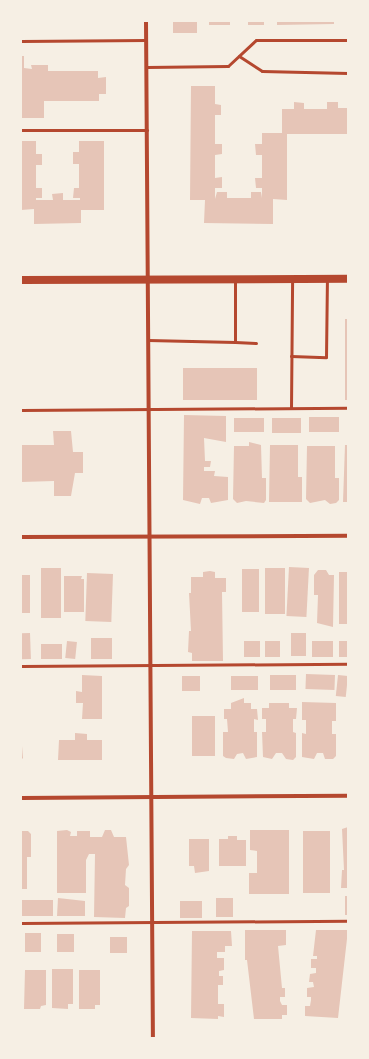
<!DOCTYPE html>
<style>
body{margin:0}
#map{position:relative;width:369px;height:1059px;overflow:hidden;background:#f6efe4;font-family:"Source Serif 4",serif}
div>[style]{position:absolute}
.building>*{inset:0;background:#e6c5b7;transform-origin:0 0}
.service>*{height:3px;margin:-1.5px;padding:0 1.5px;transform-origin:1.5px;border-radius:1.5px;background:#b5482f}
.minor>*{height:4px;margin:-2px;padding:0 2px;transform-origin:2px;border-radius:2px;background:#b5482f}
.secondary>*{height:8px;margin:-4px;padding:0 4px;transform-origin:4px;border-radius:4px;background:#b5482f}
span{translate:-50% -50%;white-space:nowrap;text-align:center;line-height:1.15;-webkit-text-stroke:4px #f6efe4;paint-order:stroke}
.frame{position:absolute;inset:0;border:22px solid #f6efe4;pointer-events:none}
</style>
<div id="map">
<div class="building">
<div style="left:173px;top:21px;width:24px;height:12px"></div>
<div style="left:209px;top:21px;width:21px;height:4px"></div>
<div style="left:248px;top:21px;width:16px;height:4px"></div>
<div style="clip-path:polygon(277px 21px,334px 21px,334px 24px,277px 25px)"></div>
<div style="clip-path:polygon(21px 56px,24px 56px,24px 68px,32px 69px,31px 65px,48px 65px,48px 71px,98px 71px,98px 78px,106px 77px,106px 94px,99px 94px,99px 101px,44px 101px,44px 118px,21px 118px)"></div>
<div style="clip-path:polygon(191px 86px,215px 86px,215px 104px,221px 105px,221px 115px,215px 115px,215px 144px,222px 144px,222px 154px,215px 155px,215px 178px,222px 177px,222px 188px,215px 188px,215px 199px,217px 192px,227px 192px,227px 198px,251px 198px,251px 192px,261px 192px,262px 198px,262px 188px,256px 188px,255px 178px,262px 178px,262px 155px,256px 155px,255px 144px,262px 144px,262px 133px,282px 133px,282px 109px,294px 109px,294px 102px,304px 103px,304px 109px,327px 109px,327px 102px,338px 102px,338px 108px,348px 108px,348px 134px,287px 134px,287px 200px,273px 199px,273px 224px,204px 223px,205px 200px,190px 200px)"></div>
<div style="clip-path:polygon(21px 141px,36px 141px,36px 154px,42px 154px,42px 165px,36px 165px,36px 188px,42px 188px,42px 198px,36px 198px,36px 200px,53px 200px,52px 194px,63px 193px,63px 200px,80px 200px,80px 198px,73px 198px,74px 188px,79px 188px,79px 164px,73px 164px,73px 152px,79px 152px,79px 141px,104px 141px,104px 210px,81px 210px,81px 223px,34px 224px,34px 209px,21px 210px)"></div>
<div style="left:345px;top:319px;width:3px;height:81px"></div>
<div style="left:183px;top:368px;width:74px;height:32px"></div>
<div style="clip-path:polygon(184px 415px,226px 416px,226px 442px,204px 438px,205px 461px,211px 461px,210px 467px,204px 467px,204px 471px,215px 471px,214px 476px,228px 477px,228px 500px,211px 503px,209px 498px,202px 498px,200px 504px,183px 500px)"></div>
<div style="left:309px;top:417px;width:30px;height:15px"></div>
<div style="left:234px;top:418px;width:30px;height:14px"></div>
<div style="left:272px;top:418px;width:29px;height:15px"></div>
<div style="clip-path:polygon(53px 431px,71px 431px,73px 452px,83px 452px,83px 473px,75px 473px,71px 496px,54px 496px,54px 481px,21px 482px,21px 445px,54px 445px)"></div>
<div style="clip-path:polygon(249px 442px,261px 445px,262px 478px,266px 478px,266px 500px,264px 503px,246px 501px,237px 503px,233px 499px,234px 446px,249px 446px)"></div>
<div style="clip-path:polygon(270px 445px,298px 445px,298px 477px,302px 477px,302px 502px,269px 502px)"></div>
<div style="clip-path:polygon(345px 445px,348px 445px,348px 502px,343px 502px)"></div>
<div style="clip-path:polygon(307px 446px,335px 446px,335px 478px,339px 478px,339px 500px,336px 503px,330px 504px,325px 500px,310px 503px,306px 499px)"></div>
<div style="left:289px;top:567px;width:20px;height:49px;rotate:3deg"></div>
<div style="left:41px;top:568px;width:20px;height:50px"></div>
<div style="left:265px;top:568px;width:20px;height:46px"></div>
<div style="left:242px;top:569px;width:17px;height:43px"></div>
<div style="clip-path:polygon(318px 570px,326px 570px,329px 575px,334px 575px,333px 627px,317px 623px,318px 595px,314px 595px,314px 575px)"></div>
<div style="clip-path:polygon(210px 571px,215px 572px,215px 578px,226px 578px,226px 592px,222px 592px,223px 661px,192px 661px,192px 653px,188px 652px,189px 631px,191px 631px,189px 593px,191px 593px,191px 577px,203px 577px,203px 572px)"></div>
<div style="left:348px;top:572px;width:52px;height:9px;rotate:90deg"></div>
<div style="left:87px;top:573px;width:26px;height:48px;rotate:2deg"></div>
<div style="left:21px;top:575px;width:9px;height:38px"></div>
<div style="clip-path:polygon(64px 576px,82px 576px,81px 579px,84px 579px,84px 612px,64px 612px)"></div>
<div style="left:30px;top:633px;width:26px;height:9px;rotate:88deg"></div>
<div style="left:291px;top:633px;width:15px;height:23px"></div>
<div style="left:91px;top:638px;width:21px;height:21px"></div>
<div style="left:67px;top:641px;width:10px;height:17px;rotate:6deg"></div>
<div style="left:244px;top:641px;width:16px;height:16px"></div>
<div style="left:280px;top:641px;width:16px;height:15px;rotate:90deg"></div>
<div style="left:312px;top:641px;width:21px;height:16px"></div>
<div style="left:348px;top:641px;width:16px;height:9px;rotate:90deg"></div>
<div style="left:41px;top:644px;width:21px;height:15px"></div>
<div style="left:306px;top:674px;width:29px;height:15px;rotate:2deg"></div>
<div style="clip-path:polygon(82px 675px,102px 676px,102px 719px,82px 719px,83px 703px,76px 703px,76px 691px,82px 692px)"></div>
<div style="left:270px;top:675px;width:26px;height:15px"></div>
<div style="left:338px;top:675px;width:10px;height:21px;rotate:6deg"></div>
<div style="left:182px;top:676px;width:18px;height:15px"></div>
<div style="left:231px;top:676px;width:27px;height:14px"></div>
<div style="clip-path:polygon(244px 698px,244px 703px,251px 703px,251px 709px,257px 709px,258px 720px,254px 719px,254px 732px,257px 732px,257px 757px,246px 759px,243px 753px,237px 754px,234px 759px,226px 758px,223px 756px,223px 732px,228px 732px,227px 719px,224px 719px,224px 709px,231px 709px,231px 703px)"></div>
<div style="clip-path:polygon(302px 702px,336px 703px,336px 721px,332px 721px,332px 734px,336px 734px,336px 756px,333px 759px,325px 759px,323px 753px,317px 753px,314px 759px,302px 757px,302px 733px,306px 734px,306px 720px,302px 720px)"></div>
<div style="clip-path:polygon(269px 703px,289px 703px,289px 708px,297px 708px,296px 719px,293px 719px,293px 732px,296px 733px,296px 757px,293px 760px,286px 759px,282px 753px,276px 753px,272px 759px,263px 757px,262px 732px,266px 732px,266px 719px,262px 719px,262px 708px,269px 708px)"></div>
<div style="left:192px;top:716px;width:23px;height:40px"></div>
<div style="clip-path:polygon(75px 733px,87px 734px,87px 740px,102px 740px,102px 760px,58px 760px,59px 740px,75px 740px)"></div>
<div style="clip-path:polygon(21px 734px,23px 758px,21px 760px)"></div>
<div style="clip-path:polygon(348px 827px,348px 888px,341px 888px,342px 870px,344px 870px,342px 829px)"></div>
<div style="clip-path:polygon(67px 830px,71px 832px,70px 836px,77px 836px,77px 831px,90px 831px,90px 837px,102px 837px,105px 830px,111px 830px,114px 837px,126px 837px,129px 865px,126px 869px,125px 885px,129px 888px,129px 906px,126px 908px,125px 918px,94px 917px,95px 854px,89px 854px,86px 860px,86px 893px,57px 893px,57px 831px)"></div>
<div style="clip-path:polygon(250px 830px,289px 830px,289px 894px,249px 894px,249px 873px,257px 873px,257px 851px,250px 850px)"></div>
<div style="clip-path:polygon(21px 831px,28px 831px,31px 834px,31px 857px,27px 857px,27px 889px,21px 889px)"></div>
<div style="left:303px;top:831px;width:27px;height:62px"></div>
<div style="clip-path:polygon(228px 836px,237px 836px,237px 840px,246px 840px,246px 866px,219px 866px,219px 839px,228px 839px)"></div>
<div style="clip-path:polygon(189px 839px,209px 839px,209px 871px,195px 873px,194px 866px,189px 866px)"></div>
<div style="left:345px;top:896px;width:3px;height:19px"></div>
<div style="clip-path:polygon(58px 898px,85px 901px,85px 916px,57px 916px)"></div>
<div style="left:216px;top:898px;width:17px;height:19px"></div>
<div style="left:21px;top:900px;width:32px;height:16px"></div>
<div style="left:180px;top:901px;width:22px;height:17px"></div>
<div style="clip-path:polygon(245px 930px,286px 930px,286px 945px,278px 946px,282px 988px,285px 988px,285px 997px,280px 997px,280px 1001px,282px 1005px,287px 1005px,287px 1015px,282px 1015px,282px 1019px,254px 1019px,247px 960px,245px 960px)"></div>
<div style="clip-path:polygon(316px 930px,348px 930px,338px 1018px,305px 1016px,305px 1006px,310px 1006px,311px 1000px,311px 997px,307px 997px,307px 988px,314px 987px,313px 982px,309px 982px,310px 974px,316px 973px,316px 968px,311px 968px,311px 959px,317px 959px,317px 956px,313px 956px)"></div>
<div style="clip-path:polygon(192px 931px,231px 931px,232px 946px,225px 946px,225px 952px,217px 952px,217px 958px,224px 958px,224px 970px,219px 971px,219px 976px,223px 976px,223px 985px,218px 985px,218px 1004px,224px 1004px,224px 1017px,218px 1016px,218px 1019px,191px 1018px)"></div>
<div style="left:25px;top:933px;width:16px;height:19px"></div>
<div style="left:57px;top:934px;width:17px;height:18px"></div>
<div style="left:110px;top:937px;width:17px;height:16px"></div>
<div style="clip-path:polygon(52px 969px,73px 969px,73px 1004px,68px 1004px,68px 1009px,52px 1008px)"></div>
<div style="clip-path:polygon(25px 970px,46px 970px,46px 1005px,41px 1006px,40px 1009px,24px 1009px)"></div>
<div style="clip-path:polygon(79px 970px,100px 970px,100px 1005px,95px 1005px,95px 1009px,79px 1009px)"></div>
</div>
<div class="service">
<div style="left:21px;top:41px;width:125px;rotate:-0.5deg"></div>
<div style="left:239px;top:56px;width:27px;rotate:33deg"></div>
<div style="left:262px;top:71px;width:86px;rotate:1.3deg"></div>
<div style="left:147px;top:67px;width:81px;rotate:-0.7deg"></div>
<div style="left:228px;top:66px;width:38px;rotate:-43deg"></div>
<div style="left:256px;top:40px;width:92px"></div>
<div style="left:21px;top:130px;width:126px"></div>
<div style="left:148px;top:340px;width:87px;rotate:1.3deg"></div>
<div style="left:235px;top:342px;width:61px;rotate:-90deg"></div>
<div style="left:235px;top:342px;width:21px;rotate:3deg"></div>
<div style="left:291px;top:356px;width:35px;rotate:2deg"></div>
<div style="left:326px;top:357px;width:78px;rotate:-89.3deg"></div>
<div style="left:291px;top:408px;width:127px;rotate:-89.5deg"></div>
<div style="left:21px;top:410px;width:327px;rotate:-0.4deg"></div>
<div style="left:21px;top:666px;width:327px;rotate:-0.4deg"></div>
<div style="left:21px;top:923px;width:327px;rotate:-0.4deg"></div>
</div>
<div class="minor">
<div style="left:146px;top:21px;width:1017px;rotate:89.61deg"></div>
<div style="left:21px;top:537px;width:327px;rotate:-0.2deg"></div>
<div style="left:21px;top:798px;width:327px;rotate:-0.4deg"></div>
</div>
<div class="secondary">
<div style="left:21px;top:280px;width:327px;rotate:-0.2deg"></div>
</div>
<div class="frame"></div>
</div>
